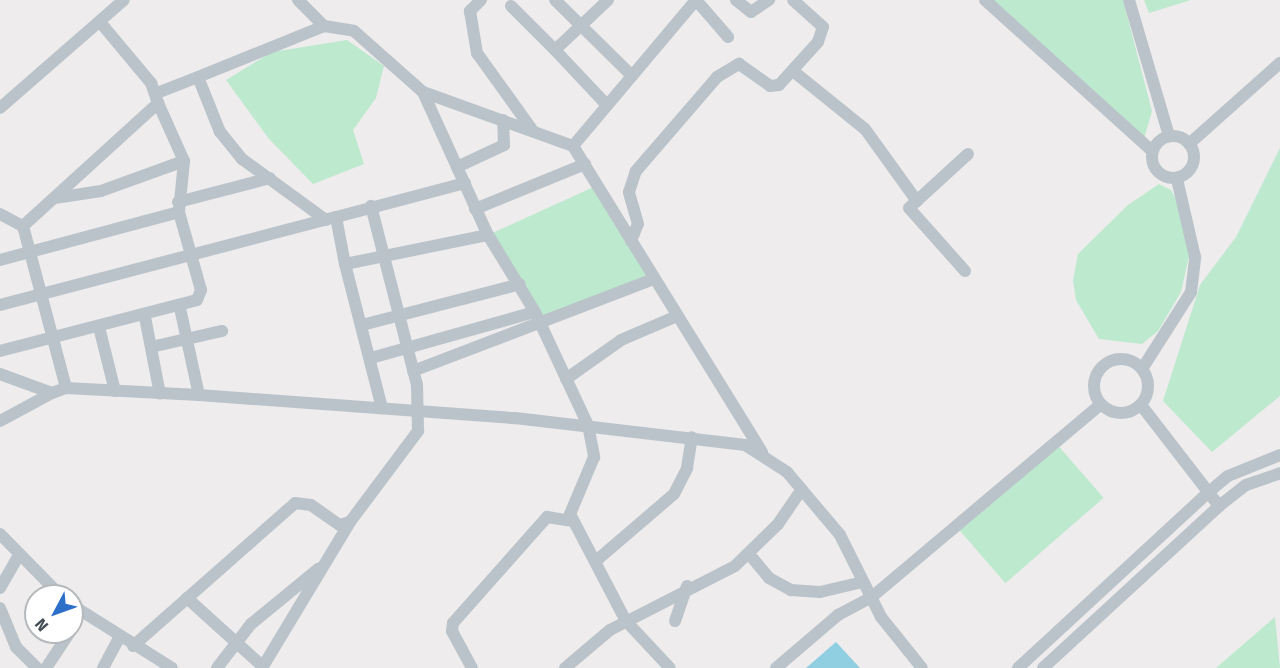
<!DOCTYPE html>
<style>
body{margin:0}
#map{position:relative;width:1280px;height:668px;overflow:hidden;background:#eeecec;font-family:"Fira Sans",sans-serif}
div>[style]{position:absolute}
.green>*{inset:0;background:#bde9cf;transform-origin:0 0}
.water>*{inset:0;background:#8fcfe1}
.minor>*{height:12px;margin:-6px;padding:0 6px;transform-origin:6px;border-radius:6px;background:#bbc3ca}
.minor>.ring{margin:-6px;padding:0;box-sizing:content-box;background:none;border:12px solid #bbc3ca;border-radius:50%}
span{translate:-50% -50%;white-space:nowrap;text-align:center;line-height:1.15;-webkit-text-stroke:5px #fff;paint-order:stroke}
.north{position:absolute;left:24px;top:584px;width:60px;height:60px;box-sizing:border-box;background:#fff;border:2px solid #b5b9bc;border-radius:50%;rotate:229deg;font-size:16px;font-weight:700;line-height:24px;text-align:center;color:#464f57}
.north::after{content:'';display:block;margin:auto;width:21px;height:27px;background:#2b6fc9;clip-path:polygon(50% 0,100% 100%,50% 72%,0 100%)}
</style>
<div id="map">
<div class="green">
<div style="clip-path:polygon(993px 0,1123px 0,1152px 111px,1144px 139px)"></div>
<div style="clip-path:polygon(1144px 0,1191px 0,1149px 13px)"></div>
<div style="clip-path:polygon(347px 40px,384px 66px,376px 98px,353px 130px,364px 164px,313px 184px,269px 139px,226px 80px,272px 52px)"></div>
<div style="clip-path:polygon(1280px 148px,1280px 396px,1212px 452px,1163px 401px,1200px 285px,1236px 237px)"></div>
<div style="clip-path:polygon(1159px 184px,1171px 190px,1180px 206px,1189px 256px,1181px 292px,1158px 331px,1142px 344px,1099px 339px,1076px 300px,1073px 280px,1078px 254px,1128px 205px)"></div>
<div style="clip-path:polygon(598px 185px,654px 279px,542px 325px,488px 235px)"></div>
<div style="left:1055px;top:442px;width:74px;height:130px;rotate:49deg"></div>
<div style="clip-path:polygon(1275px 617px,1280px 668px,1216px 668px)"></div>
</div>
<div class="water">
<div style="clip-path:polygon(836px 642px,860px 668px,806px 668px)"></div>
</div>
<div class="minor">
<div style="left:298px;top:0;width:37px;rotate:45deg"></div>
<div style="left:481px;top:0;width:16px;rotate:135deg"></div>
<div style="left:470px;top:11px;width:43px;rotate:80.5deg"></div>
<div style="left:477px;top:53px;width:96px;rotate:54.3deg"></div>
<div style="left:555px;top:0;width:108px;rotate:44.6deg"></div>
<div style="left:696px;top:0;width:49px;rotate:49.1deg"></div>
<div style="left:736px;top:0;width:19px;rotate:39deg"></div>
<div style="left:751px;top:12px;width:22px;rotate:-34deg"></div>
<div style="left:985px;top:0;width:225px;rotate:42.1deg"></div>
<div style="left:1129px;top:0;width:142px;rotate:73.6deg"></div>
<div style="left:511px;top:6px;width:62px;rotate:45deg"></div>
<div style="left:555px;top:50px;width:73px;rotate:-43.3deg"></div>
<div style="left:100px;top:22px;width:80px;rotate:50.1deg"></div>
<div style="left:151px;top:83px;width:21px;rotate:71deg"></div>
<div style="left:555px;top:50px;width:73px;rotate:46.7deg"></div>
<div style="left:793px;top:71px;width:92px;rotate:38.9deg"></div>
<div style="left:865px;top:129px;width:89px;rotate:54.2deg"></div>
<div style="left:423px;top:92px;width:159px;rotate:19.8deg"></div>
<div style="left:573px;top:146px;width:360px;rotate:58.3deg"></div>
<div style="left:157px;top:93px;width:44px;rotate:-21.3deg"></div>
<div style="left:0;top:108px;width:164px;rotate:-41.1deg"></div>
<div class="ring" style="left:1152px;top:136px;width:30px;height:30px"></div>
<div style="left:1189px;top:144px;width:122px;rotate:-41.7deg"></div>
<div style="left:573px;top:146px;width:191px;rotate:-49.9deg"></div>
<div style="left:457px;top:167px;width:52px;rotate:-25.1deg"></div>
<div style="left:504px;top:145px;width:25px;rotate:-92deg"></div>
<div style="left:465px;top:183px;width:133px;rotate:165.2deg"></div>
<div style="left:336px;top:217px;width:48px;rotate:79.2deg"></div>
<div style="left:345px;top:264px;width:146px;rotate:-11.5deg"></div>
<div style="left:178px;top:202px;width:95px;rotate:-14.6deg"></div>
<div style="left:475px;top:209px;width:119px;rotate:-22.2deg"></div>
<div style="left:0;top:214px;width:26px;rotate:28deg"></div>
<div style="left:23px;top:226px;width:168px;rotate:75.1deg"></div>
<div style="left:326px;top:220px;width:104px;rotate:-144deg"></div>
<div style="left:242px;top:159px;width:35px;rotate:-129deg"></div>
<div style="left:220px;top:132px;width:59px;rotate:-111.8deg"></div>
<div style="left:198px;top:77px;width:136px;rotate:-22deg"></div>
<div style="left:324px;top:26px;width:30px;rotate:9deg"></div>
<div style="left:354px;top:31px;width:92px;rotate:41.5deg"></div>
<div style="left:423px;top:92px;width:157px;rotate:65.6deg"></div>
<div style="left:488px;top:235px;width:90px;rotate:58.6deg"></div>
<div style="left:535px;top:312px;width:125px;rotate:64.9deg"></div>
<div style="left:588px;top:425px;width:33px;rotate:79deg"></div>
<div style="left:594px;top:457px;width:62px;rotate:112.8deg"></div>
<div style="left:570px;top:514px;width:121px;rotate:62.4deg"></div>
<div style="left:626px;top:621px;width:64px;rotate:46.9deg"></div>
<div style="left:23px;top:226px;width:183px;rotate:-42.3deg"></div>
<div style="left:158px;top:103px;width:64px;rotate:65.9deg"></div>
<div style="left:184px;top:161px;width:88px;rotate:160.1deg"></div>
<div style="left:101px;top:191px;width:47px;rotate:171.3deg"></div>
<div style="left:631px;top:241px;width:18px;rotate:-68deg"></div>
<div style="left:638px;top:224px;width:33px;rotate:-106deg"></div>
<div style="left:629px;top:192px;width:22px;rotate:-72deg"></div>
<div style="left:636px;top:171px;width:124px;rotate:-49.2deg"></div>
<div style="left:717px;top:77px;width:26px;rotate:-31deg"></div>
<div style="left:739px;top:64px;width:38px;rotate:35deg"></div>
<div style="left:770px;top:86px;width:9px;rotate:-6deg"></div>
<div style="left:779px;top:85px;width:58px;rotate:-47.8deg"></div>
<div style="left:818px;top:42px;width:16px;rotate:-72deg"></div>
<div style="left:823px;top:27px;width:40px;rotate:-138deg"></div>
<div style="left:0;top:260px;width:185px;rotate:-15deg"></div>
<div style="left:345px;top:264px;width:149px;rotate:75.6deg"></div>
<div style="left:965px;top:271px;width:84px;rotate:-131.6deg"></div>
<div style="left:909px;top:208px;width:80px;rotate:-42.5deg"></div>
<div style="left:0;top:305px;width:347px;rotate:-14.7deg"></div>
<div style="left:180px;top:308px;width:89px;rotate:77.7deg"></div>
<div style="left:145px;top:317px;width:78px;rotate:79deg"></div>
<div style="left:362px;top:325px;width:163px;rotate:-14.5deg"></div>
<div style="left:99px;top:327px;width:66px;rotate:76deg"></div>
<div style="left:151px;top:347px;width:73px;rotate:-12.7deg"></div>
<div style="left:0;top:351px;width:203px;rotate:-14.5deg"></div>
<div style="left:197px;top:300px;width:11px;rotate:-68deg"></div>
<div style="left:201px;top:290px;width:81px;rotate:-105.8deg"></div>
<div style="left:179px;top:212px;width:51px;rotate:-84.4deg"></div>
<div style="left:371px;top:358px;width:170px;rotate:-15.7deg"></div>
<div class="ring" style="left:1094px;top:359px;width:42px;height:42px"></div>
<div style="left:1142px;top:369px;width:91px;rotate:-57.5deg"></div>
<div style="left:1191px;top:292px;width:35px;rotate:-83deg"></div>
<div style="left:1195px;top:257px;width:80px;rotate:-103deg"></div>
<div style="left:413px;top:371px;width:258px;rotate:-20.9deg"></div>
<div style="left:0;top:374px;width:55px;rotate:20.1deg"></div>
<div style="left:52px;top:393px;width:15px;rotate:-20deg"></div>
<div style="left:66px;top:388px;width:133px;rotate:3deg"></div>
<div style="left:199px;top:395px;width:317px;rotate:4.2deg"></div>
<div style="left:515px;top:418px;width:232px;rotate:6.7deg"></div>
<div style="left:745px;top:445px;width:50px;rotate:32.7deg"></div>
<div style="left:787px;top:472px;width:82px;rotate:49.9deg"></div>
<div style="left:840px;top:535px;width:92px;rotate:63.4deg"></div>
<div style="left:881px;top:617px;width:65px;rotate:51.2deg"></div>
<div style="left:566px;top:379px;width:67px;rotate:-35.3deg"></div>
<div style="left:621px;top:340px;width:61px;rotate:-23.2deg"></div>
<div style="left:1141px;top:405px;width:128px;rotate:52.3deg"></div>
<div style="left:0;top:421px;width:59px;rotate:-28.3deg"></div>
<div style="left:0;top:534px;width:87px;rotate:45.5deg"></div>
<div style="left:749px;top:554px;width:31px;rotate:50deg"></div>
<div style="left:769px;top:578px;width:25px;rotate:29deg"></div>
<div style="left:791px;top:590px;width:29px;rotate:4deg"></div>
<div style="left:820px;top:592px;width:44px;rotate:-13.1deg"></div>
<div style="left:597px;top:560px;width:101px;rotate:-40.6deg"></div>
<div style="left:674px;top:494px;width:29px;rotate:-63deg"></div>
<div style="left:687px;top:468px;width:31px;rotate:-81deg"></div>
<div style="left:0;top:588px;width:38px;rotate:-60deg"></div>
<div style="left:187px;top:598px;width:98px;rotate:42.1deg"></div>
<div style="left:72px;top:605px;width:118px;rotate:32.2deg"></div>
<div style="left:0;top:608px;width:42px;rotate:67.7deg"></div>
<div style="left:16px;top:647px;width:30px;rotate:45deg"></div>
<div style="left:675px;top:621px;width:37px;rotate:-71deg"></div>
<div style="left:133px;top:646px;width:216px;rotate:-41.4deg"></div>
<div style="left:295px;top:503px;width:16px;rotate:7deg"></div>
<div style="left:311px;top:505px;width:35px;rotate:35deg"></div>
<div style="left:340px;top:525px;width:10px;rotate:-17deg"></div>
<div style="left:350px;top:522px;width:114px;rotate:-53.2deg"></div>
<div style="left:418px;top:431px;width:46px;rotate:-91.2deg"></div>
<div style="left:417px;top:385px;width:185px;rotate:-104.4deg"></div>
<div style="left:46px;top:668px;width:43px;rotate:-56.3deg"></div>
<div style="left:103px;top:668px;width:34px;rotate:-62deg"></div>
<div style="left:217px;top:668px;width:56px;rotate:-52.3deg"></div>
<div style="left:251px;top:624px;width:87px;rotate:-39.4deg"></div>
<div style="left:262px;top:668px;width:170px;rotate:-58.9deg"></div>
<div style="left:472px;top:668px;width:42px;rotate:-118.4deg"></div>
<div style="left:452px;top:631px;width:8px;rotate:-83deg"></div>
<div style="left:453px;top:623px;width:142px;rotate:-48.4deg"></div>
<div style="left:547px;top:517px;width:26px;rotate:9deg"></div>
<div style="left:565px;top:668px;width:59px;rotate:-40.2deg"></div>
<div style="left:610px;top:630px;width:140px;rotate:-27.1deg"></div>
<div style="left:735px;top:566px;width:60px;rotate:-44.3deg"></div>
<div style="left:778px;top:524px;width:42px;rotate:-55.6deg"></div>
<div style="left:776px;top:668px;width:82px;rotate:-40.5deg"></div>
<div style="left:838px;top:615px;width:40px;rotate:-28deg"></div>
<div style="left:873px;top:596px;width:298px;rotate:-40.1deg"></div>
<div style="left:1018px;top:668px;width:261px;rotate:-42.7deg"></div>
<div style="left:1210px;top:491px;width:23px;rotate:-40deg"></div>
<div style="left:1228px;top:476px;width:56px;rotate:-22deg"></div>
<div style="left:1043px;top:668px;width:239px;rotate:-42.6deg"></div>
<div style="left:1219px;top:506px;width:34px;rotate:-38deg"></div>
<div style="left:1246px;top:485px;width:36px;rotate:-19deg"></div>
</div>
<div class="north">N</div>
</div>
